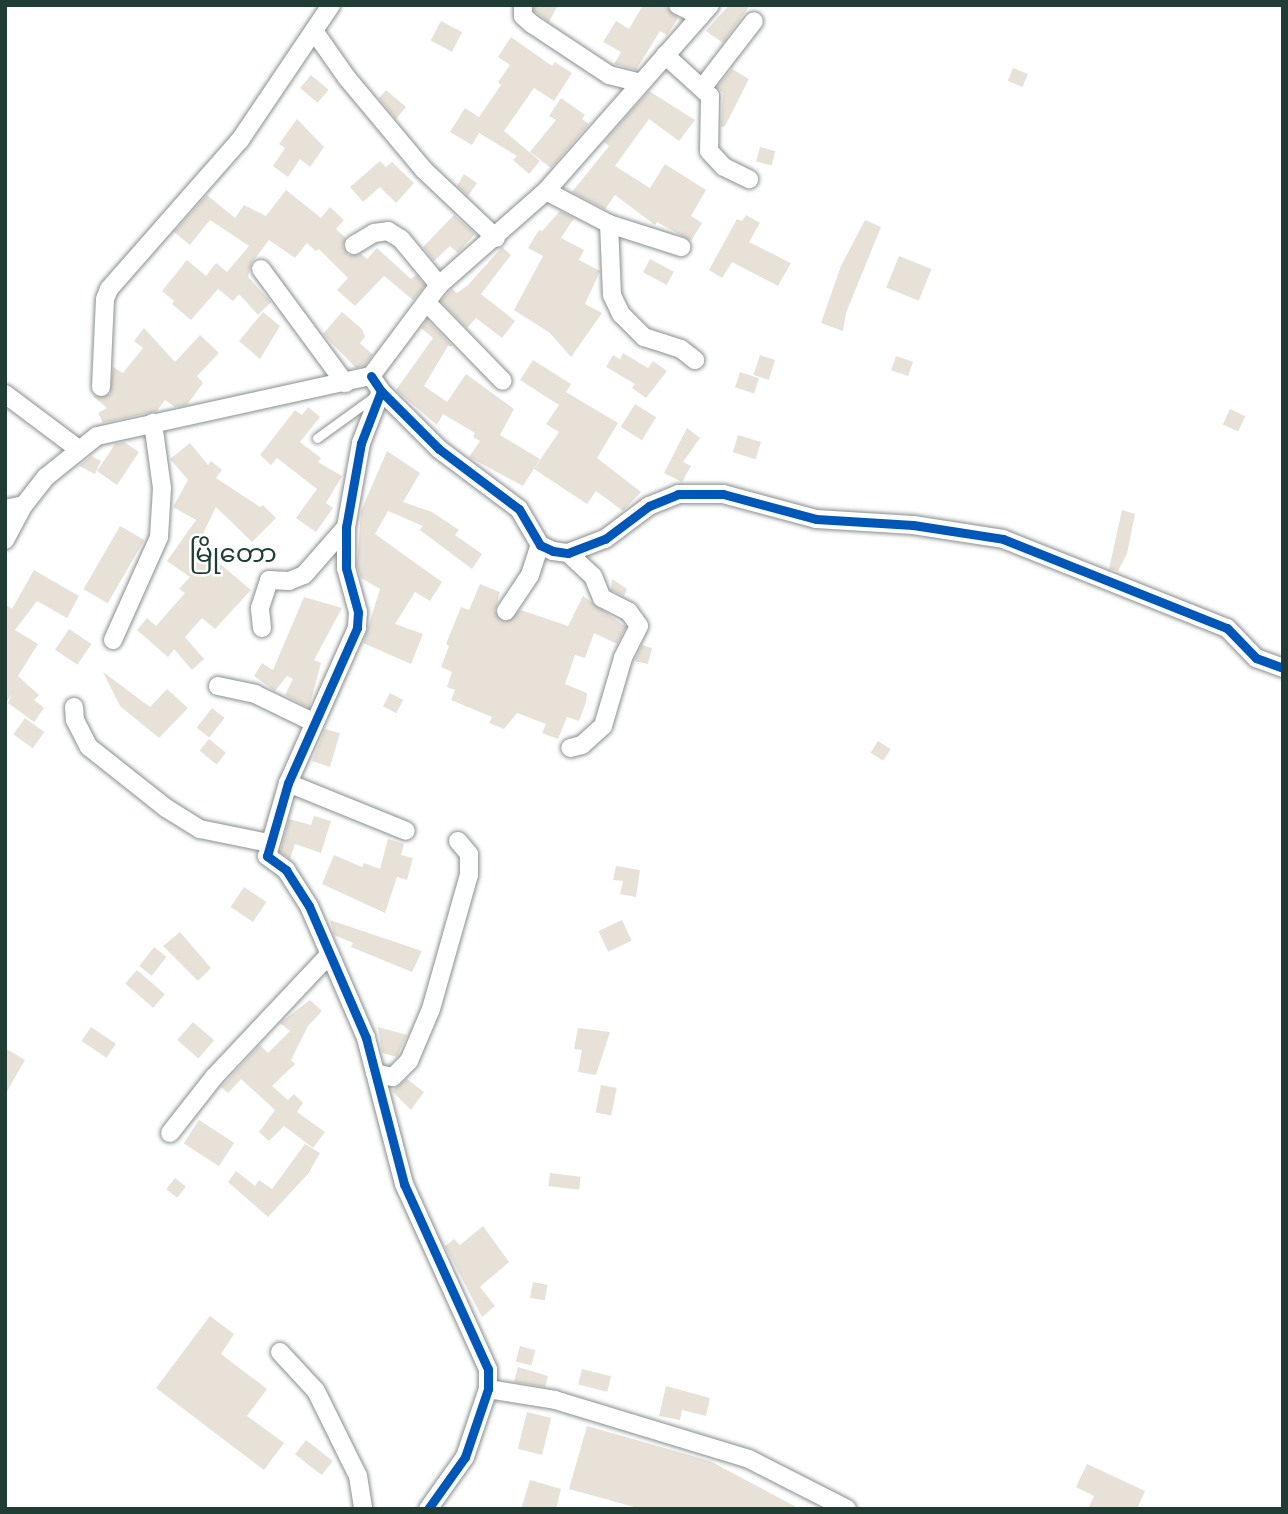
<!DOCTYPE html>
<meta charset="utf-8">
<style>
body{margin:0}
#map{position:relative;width:1288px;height:1514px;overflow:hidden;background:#fff;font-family:"Balsamiq Sans","Noto Sans Myanmar",sans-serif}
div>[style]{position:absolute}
.building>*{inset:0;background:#e7e1d8;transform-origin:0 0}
.roads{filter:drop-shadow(0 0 2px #898f8d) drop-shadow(0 0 2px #898f8d)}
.lane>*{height:9px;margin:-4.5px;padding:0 4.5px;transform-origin:4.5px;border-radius:4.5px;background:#fff}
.street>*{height:18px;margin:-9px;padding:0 9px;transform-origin:9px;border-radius:9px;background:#fff}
.cycleway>*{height:9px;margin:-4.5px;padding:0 4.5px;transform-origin:4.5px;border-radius:4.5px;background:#0057b8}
span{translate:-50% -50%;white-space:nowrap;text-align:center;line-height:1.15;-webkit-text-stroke:5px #fff;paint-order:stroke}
.quarter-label{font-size:26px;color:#1f3d34}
.frame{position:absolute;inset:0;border:7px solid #1f3d34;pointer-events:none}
</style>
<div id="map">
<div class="building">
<div style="clip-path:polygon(534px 5px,558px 5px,549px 22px,534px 11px)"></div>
<div style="clip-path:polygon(643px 5px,664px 5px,678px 18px,667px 35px,660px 31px,636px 70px,614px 64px,621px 52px,603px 42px,616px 21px,629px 29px)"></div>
<div style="clip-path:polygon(729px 5px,750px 5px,723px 43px,706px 31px)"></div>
<div style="left:441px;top:21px;width:24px;height:22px;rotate:28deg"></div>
<div style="clip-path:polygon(511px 37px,552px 66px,555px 62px,572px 73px,554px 101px,534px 88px,504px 131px,540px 161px,529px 174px,513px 160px,517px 156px,479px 133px,472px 145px,450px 132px,465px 108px,479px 117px,501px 85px,498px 82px,510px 65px,498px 57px)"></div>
<div style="left:1013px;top:68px;width:16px;height:14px;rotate:22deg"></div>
<div style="clip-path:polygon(732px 69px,749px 79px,725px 126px,721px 127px,723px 93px,717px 87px)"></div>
<div style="left:311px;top:75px;width:23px;height:17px;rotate:40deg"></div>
<div style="clip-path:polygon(386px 90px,406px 107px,396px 119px,379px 98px)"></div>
<div style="clip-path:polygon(649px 91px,695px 120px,679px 141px,649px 119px,615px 166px,650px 188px,665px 164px,706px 190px,691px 216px,702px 223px,691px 241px,657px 222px,655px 225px,615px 195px,605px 209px,572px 192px,609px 146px,604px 142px)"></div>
<div style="clip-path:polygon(561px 98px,585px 115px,582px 119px,589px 124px,551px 168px,530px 152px,556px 120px,549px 116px)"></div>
<div style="clip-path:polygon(297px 119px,324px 147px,310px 167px,300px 159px,288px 177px,273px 166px,285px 148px,279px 144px)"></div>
<div style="left:760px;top:147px;width:16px;height:15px;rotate:15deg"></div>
<div style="clip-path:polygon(380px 161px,386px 167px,392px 162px,414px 183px,396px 203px,380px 187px,363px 202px,350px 187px)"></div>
<div style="clip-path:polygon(464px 174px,477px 183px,468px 196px,457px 186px)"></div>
<div style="clip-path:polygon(286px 190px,321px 218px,330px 207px,344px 220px,336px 229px,346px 238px,343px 246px,348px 255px,361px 254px,367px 259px,377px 248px,411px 279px,416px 275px,425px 285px,413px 300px,384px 276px,355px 306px,337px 290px,348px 278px,319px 249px,316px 251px,307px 243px,295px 258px,269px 240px,251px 264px,248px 277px,271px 302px,258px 315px,239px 294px,233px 301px,218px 289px,191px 320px,172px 304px,174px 301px,162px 291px,187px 260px,206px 276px,216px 263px,227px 272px,249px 246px,210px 220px,190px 245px,174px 232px,207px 195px,235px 218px,244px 205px,266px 216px)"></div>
<div style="clip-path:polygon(560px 211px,574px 218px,561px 238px,584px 250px,579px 260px,600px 271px,585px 304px,602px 313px,571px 357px,550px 333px,514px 310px,543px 256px,528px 248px,539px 230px,542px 231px)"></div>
<div style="clip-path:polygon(454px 215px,475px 234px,458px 253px,450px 246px,434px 261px,423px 247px)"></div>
<div style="clip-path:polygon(746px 215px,760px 223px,749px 242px,791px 263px,778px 286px,732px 262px,722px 278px,709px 270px,737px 219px,742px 221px)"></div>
<div style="clip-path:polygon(865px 220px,881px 227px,846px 313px,843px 331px,821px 323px,841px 266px)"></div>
<div style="clip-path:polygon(502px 247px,511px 255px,481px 294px,515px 321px,502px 338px,476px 318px,467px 328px,441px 301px,452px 289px,457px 293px,468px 285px)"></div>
<div style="left:899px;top:256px;width:35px;height:34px;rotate:22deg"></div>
<div style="left:650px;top:259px;width:27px;height:15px;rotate:28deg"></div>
<div style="clip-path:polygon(263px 312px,280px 326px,260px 359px,239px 341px)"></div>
<div style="clip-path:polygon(342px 312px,362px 329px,365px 337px,360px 343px,373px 355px,364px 366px,356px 368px,323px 334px)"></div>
<div style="clip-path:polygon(427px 320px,453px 346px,448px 346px,424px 386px,447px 402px,466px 374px,514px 409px,500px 435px,540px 459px,523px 486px,469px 457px,480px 441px,473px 437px,475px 433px,443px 414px,437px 425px,396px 390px,433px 338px,421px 328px)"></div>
<div style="clip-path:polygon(144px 328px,175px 362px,200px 335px,219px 353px,197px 376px,203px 383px,187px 405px,175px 407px,165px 400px,157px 411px,103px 423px,98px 413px,107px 408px,93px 396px,110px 394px,113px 367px,123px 373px,143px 348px,134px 341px)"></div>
<div style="clip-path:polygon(623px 353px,648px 368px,653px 361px,667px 371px,646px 398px,632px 388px,635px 384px,606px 367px,613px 355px,620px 359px)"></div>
<div style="left:760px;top:355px;width:16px;height:21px;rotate:18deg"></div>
<div style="left:896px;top:356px;width:18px;height:15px;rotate:19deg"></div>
<div style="clip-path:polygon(533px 360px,571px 384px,566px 392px,618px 423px,597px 458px,641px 492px,623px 511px,596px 491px,587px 504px,534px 469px,559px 432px,546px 424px,559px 405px,520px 380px)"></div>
<div style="left:740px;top:372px;width:20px;height:16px;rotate:18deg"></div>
<div style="left:635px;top:404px;width:25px;height:27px;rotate:32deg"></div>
<div style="clip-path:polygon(308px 407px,320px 417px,300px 442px,321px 458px,318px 462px,342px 476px,326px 503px,333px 508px,316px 532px,296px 518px,317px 489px,277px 458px,271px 465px,260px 455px,295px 410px,302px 415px)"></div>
<div style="left:1230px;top:409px;width:17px;height:17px;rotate:25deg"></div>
<div style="clip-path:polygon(687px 428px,700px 438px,683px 462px,691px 466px,682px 482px,664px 473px)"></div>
<div style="left:738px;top:435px;width:24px;height:18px;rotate:17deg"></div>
<div style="clip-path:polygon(124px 442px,139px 452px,117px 485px,97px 471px,115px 444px)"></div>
<div style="clip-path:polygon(190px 443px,208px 465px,211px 461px,222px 470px,216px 478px,260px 507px,263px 505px,276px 518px,252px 542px,216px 507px,194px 552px,216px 568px,219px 563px,251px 590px,215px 629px,202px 618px,185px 637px,204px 659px,192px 670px,174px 649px,168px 657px,137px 630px,147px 618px,156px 626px,185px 593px,179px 589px,190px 577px,167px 561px,196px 520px,173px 507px,188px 480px,170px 459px)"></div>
<div style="clip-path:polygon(387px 451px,420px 473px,403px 502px,432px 512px,459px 530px,455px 535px,482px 554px,472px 569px,420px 530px,423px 526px,388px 511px,375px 534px,442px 582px,430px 601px,415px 592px,395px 624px,423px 634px,411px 664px,363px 643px,380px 589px,361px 578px,357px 566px,361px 511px)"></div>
<div style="clip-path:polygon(91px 456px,101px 461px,95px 474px,79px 466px)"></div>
<div style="clip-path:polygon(1122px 510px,1135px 514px,1127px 554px,1118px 571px,1109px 569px)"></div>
<div style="left:120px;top:526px;width:28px;height:73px;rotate:30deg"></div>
<div style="clip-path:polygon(34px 570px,79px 596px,67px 618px,37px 601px,15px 630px,38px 644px,18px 676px,39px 695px,34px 700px,44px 708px,34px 722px,8px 703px,12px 694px,5px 704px,5px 604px,12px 609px)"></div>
<div style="clip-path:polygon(612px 579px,627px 589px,624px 596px,611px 590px)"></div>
<div style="clip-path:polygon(480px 584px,500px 592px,495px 611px,505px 622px,521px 610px,568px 626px,583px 596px,626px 627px,617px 644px,594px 633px,585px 658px,575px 655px,565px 684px,587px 693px,586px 702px,579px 721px,567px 717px,558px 739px,542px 733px,546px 724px,517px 713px,504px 729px,489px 723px,492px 717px,451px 700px,455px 690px,447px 687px,452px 672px,441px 667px,449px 646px,446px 644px,461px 607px,469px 610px)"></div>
<div style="clip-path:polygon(304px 597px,342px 608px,314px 660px,321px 663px,309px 708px,285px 695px,293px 679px,287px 676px,275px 691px,254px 676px,262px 663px,273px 670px)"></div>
<div style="left:69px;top:629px;width:27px;height:25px;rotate:34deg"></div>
<div style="clip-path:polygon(642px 645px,652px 648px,648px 664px,634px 661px)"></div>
<div style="clip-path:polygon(103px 672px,150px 707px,167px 689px,188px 708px,159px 738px,120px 706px)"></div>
<div style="left:390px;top:693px;width:15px;height:15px;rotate:28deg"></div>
<div style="left:212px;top:708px;width:16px;height:25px;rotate:38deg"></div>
<div style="left:25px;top:718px;width:24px;height:20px;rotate:36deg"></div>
<div style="clip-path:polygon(325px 729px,340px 733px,330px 767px,312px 761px)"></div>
<div style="left:209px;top:739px;width:22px;height:15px;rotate:39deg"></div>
<div style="left:878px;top:741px;width:15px;height:14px;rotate:32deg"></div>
<div style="clip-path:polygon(314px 816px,331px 821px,321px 853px,295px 844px,290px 859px,280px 852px,289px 819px,311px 825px)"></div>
<div style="clip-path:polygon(388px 839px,404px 844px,401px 855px,413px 858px,407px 880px,397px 877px,385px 913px,322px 884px,334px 855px,362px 867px,364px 863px,380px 869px)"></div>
<div style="clip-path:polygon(616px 866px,640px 870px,636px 897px,620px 894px,623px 881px,613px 880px)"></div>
<div style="left:244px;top:887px;width:27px;height:24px;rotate:34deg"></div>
<div style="clip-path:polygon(330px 920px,422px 951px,412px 972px,351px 947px,353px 943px,334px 935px)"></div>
<div style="left:622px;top:920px;width:23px;height:26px;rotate:65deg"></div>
<div style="clip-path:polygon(180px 932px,211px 968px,198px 981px,163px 946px)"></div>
<div style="left:154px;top:947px;width:16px;height:24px;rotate:38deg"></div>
<div style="left:137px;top:970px;width:37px;height:18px;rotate:41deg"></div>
<div style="clip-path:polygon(310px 1000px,322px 1011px,308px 1026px,291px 1060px,295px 1064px,272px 1086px,288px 1100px,294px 1094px,303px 1103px,297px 1112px,325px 1132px,313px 1148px,284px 1126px,269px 1141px,259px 1132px,275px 1110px,241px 1079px,228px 1093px,221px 1087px,260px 1045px,268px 1053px,290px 1031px,280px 1023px)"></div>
<div style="left:193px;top:1022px;width:28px;height:24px;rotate:41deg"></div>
<div style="left:91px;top:1027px;width:30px;height:17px;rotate:34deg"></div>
<div style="clip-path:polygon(378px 1027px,407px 1035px,397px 1057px,382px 1053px)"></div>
<div style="clip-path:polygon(578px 1028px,610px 1032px,596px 1075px,578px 1072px,582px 1050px,574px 1049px)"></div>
<div style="clip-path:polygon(5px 1048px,25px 1060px,5px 1095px)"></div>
<div style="clip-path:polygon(407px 1079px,424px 1092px,411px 1110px,392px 1091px)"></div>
<div style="left:601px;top:1085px;width:16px;height:28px;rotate:11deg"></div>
<div style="left:199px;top:1120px;width:42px;height:28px;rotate:33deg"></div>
<div style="clip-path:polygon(305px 1144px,320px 1153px,308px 1174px,268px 1217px,228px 1182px,236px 1171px,255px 1186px,259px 1180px,272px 1189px)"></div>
<div style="left:550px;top:1173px;width:31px;height:13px;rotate:7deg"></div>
<div style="left:175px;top:1178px;width:14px;height:14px;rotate:39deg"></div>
<div style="clip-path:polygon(483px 1226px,509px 1262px,480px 1287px,495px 1306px,482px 1317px,445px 1246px,454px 1239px,460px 1245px)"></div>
<div style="left:533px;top:1282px;width:15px;height:16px;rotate:11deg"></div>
<div style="clip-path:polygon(210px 1316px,234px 1334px,221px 1354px,267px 1389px,247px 1416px,284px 1443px,264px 1470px,156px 1388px)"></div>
<div style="left:520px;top:1346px;width:16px;height:16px;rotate:15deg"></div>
<div style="clip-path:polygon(518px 1367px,548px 1376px,545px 1387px,514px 1382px)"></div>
<div style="left:582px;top:1369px;width:30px;height:16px;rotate:14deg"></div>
<div style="clip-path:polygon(666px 1386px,710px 1398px,706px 1416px,682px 1410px,680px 1420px,659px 1416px)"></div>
<div style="left:527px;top:1412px;width:25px;height:38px;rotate:14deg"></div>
<div style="clip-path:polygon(587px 1426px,710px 1461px,800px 1509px,641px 1509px,569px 1489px)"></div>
<div style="left:306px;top:1440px;width:34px;height:18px;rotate:38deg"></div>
<div style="clip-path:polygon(1087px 1464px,1145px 1491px,1137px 1509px,1088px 1509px,1094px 1496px,1076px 1487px)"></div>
<div style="clip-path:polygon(530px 1480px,561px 1489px,556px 1509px,521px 1509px)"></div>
</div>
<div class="roads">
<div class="lane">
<div style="left:317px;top:438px;width:72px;rotate:-35.9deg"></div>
</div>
<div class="street">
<div style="left:523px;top:5px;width:11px;rotate:90deg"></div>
<div style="left:523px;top:16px;width:12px;rotate:42deg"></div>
<div style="left:532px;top:24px;width:92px;rotate:33.5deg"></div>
<div style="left:609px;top:75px;width:32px;rotate:14deg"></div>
<div style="left:678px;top:5px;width:25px;rotate:27deg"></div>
<div style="left:314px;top:31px;width:57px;rotate:54.9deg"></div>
<div style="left:347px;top:78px;width:120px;rotate:50.1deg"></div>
<div style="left:424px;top:170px;width:99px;rotate:43.4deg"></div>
<div style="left:665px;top:55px;width:61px;rotate:42.3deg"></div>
<div style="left:710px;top:96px;width:55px;rotate:91deg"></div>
<div style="left:709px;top:151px;width:22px;rotate:47deg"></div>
<div style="left:724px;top:167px;width:28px;rotate:26deg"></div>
<div style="left:703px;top:87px;width:83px;rotate:-52.3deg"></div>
<div style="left:546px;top:191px;width:71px;rotate:27.6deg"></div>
<div style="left:609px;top:224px;width:76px;rotate:17.7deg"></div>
<div style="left:609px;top:224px;width:71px;rotate:87.6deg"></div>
<div style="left:612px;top:295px;width:21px;rotate:65deg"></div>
<div style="left:621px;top:314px;width:33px;rotate:45deg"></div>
<div style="left:644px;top:337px;width:39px;rotate:18deg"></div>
<div style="left:681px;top:349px;width:18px;rotate:38deg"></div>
<div style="left:354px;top:245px;width:23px;rotate:-31deg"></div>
<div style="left:374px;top:233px;width:14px;rotate:-8deg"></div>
<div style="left:388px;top:231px;width:15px;rotate:32deg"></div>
<div style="left:401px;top:239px;width:60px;rotate:50.4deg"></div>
<div style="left:261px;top:269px;width:142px;rotate:53.6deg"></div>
<div style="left:428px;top:304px;width:107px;rotate:45.8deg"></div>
<div style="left:371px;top:376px;width:18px;rotate:56deg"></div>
<div style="left:381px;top:391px;width:56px;rotate:111deg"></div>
<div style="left:361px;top:443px;width:85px;rotate:100.1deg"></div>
<div style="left:346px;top:527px;width:41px;rotate:90deg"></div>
<div style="left:346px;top:568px;width:46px;rotate:74.7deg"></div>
<div style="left:358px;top:612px;width:16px;rotate:94deg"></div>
<div style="left:357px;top:628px;width:170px;rotate:114deg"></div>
<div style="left:288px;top:783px;width:76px;rotate:106deg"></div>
<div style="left:267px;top:856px;width:24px;rotate:36deg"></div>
<div style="left:286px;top:870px;width:43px;rotate:57.4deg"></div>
<div style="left:309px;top:906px;width:144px;rotate:66.6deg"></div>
<div style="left:366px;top:1038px;width:151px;rotate:75.4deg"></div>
<div style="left:404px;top:1184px;width:203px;rotate:65.6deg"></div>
<div style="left:488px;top:1369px;width:20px;rotate:90deg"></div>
<div style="left:488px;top:1389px;width:72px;rotate:108.7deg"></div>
<div style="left:465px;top:1457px;width:64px;rotate:125.4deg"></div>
<div style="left:101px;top:387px;width:88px;rotate:-87.4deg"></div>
<div style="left:105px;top:299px;width:11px;rotate:-68deg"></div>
<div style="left:109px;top:289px;width:198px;rotate:-48.7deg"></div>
<div style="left:240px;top:140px;width:163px;rotate:-56deg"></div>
<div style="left:381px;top:391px;width:82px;rotate:45deg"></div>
<div style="left:439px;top:449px;width:100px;rotate:36.9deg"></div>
<div style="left:519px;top:509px;width:42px;rotate:59.7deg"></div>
<div style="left:540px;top:545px;width:14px;rotate:25deg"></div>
<div style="left:553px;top:551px;width:15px;rotate:8deg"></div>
<div style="left:568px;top:553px;width:40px;rotate:-21deg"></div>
<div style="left:605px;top:539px;width:55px;rotate:-36.9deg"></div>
<div style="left:649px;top:506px;width:31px;rotate:-22deg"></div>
<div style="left:678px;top:494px;width:45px"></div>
<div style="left:723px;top:494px;width:96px;rotate:15deg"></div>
<div style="left:816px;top:519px;width:97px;rotate:3.5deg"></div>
<div style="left:913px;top:525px;width:91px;rotate:8.8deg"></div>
<div style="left:1003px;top:539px;width:241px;rotate:21.7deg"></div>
<div style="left:1227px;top:628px;width:42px;rotate:46deg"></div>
<div style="left:1256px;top:658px;width:29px;rotate:20deg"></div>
<div style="left:5px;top:394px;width:90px;rotate:36.9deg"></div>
<div style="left:5px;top:509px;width:19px;rotate:-12deg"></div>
<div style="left:24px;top:505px;width:36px;rotate:-52deg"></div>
<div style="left:46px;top:477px;width:65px;rotate:-38.8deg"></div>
<div style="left:97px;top:436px;width:280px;rotate:-12.4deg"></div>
<div style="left:371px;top:376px;width:114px;rotate:-53.2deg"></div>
<div style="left:439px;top:285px;width:142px;rotate:-41.3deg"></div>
<div style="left:546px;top:191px;width:248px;rotate:-48.6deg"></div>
<div style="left:5px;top:540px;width:40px;rotate:-62deg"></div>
<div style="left:568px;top:553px;width:34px;rotate:43deg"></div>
<div style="left:593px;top:576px;width:24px;rotate:68deg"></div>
<div style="left:602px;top:598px;width:30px;rotate:27deg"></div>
<div style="left:629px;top:612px;width:17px;rotate:54deg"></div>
<div style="left:639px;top:626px;width:36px;rotate:117deg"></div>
<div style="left:623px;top:658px;width:71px;rotate:106.4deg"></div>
<div style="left:603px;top:726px;width:28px;rotate:138deg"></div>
<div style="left:582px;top:745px;width:12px;rotate:166deg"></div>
<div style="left:506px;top:611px;width:43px;rotate:-56.3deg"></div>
<div style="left:530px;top:575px;width:32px;rotate:-72deg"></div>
<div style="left:262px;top:628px;width:20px;rotate:-96deg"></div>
<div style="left:260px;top:608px;width:29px;rotate:-72deg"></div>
<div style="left:269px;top:580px;width:20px;rotate:3deg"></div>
<div style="left:289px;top:581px;width:16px;rotate:-22deg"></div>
<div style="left:304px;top:575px;width:64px;rotate:-48.8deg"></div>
<div style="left:113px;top:640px;width:113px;rotate:-65.9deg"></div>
<div style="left:159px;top:537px;width:49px;rotate:-86.5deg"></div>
<div style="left:162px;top:488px;width:66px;rotate:-97.9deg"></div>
<div style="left:218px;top:686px;width:38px;rotate:12deg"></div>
<div style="left:255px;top:694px;width:64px;rotate:25.8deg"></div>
<div style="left:74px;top:707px;width:13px;rotate:86deg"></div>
<div style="left:75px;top:720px;width:30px;rotate:63deg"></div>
<div style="left:89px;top:747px;width:98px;rotate:38.4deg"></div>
<div style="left:166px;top:808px;width:40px;rotate:32deg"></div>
<div style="left:200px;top:829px;width:70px;rotate:11.5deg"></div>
<div style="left:288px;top:783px;width:127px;rotate:22.1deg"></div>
<div style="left:375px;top:1073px;width:18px;rotate:13deg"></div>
<div style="left:393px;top:1077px;width:23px;rotate:-45deg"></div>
<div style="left:409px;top:1061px;width:56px;rotate:-67.1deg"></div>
<div style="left:431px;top:1009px;width:139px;rotate:-74.2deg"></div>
<div style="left:469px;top:875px;width:21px;rotate:-90deg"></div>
<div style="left:469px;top:854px;width:17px;rotate:-130deg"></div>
<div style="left:170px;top:1133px;width:71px;rotate:-51.8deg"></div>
<div style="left:214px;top:1077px;width:168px;rotate:-46.7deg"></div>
<div style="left:280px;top:1352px;width:53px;rotate:47.3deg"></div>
<div style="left:316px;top:1391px;width:95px;rotate:63.7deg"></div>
<div style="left:358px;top:1476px;width:33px;rotate:81deg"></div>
<div style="left:488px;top:1389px;width:68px;rotate:9.3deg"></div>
<div style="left:555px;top:1400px;width:203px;rotate:16.9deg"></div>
<div style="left:749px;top:1459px;width:110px;rotate:27deg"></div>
</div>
</div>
<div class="cycleway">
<div style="left:371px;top:376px;width:18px;rotate:56deg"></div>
<div style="left:381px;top:391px;width:56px;rotate:111deg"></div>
<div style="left:361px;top:443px;width:85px;rotate:100.1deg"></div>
<div style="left:346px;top:527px;width:41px;rotate:90deg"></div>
<div style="left:346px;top:568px;width:46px;rotate:74.7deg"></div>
<div style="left:358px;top:612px;width:16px;rotate:94deg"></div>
<div style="left:357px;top:628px;width:170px;rotate:114deg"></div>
<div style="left:288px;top:783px;width:76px;rotate:106deg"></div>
<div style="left:267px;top:856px;width:24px;rotate:36deg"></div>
<div style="left:286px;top:870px;width:43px;rotate:57.4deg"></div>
<div style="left:309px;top:906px;width:144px;rotate:66.6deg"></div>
<div style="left:366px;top:1038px;width:151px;rotate:75.4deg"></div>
<div style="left:404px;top:1184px;width:203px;rotate:65.6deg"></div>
<div style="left:488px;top:1369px;width:20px;rotate:90deg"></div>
<div style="left:488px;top:1389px;width:72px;rotate:108.7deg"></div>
<div style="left:465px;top:1457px;width:64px;rotate:125.4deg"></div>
<div style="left:381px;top:391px;width:82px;rotate:45deg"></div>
<div style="left:439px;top:449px;width:100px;rotate:36.9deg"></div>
<div style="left:519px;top:509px;width:42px;rotate:59.7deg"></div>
<div style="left:540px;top:545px;width:14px;rotate:25deg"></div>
<div style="left:553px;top:551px;width:15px;rotate:8deg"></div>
<div style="left:568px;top:553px;width:40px;rotate:-21deg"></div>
<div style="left:605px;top:539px;width:55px;rotate:-36.9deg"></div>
<div style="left:649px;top:506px;width:31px;rotate:-22deg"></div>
<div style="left:678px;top:494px;width:45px"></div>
<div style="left:723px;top:494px;width:96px;rotate:15deg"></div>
<div style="left:816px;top:519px;width:97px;rotate:3.5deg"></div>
<div style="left:913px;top:525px;width:91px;rotate:8.8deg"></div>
<div style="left:1003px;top:539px;width:241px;rotate:21.7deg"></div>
<div style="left:1227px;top:628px;width:42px;rotate:46deg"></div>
<div style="left:1256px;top:658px;width:29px;rotate:20deg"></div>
</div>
<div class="quarter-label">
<span style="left:233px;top:555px">မြိုတော</span>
</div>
<div class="frame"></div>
</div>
